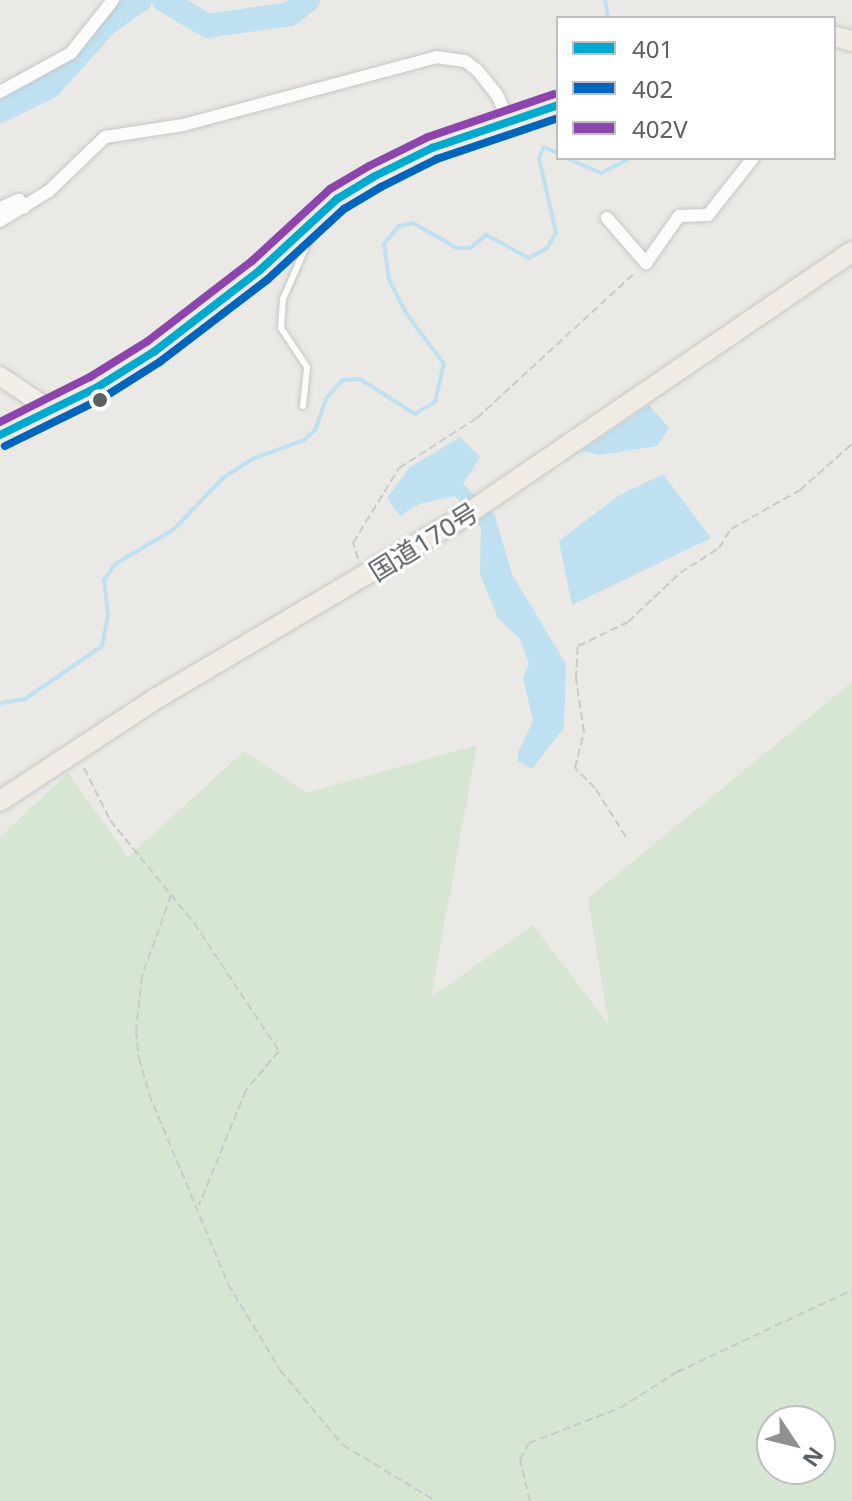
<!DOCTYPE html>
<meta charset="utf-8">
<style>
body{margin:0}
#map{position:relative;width:852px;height:1501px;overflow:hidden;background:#ebe9e6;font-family:"Noto Sans","Noto Sans JP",sans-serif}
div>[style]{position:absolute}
.green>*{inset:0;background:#d7e5d3}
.water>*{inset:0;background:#bee0f1}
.stream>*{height:4px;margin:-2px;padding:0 2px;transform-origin:2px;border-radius:2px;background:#bee0f1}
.river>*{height:24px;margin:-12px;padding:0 12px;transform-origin:12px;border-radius:12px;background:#bee0f1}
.path>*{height:2px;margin-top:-1px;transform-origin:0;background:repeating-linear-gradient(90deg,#c6cac8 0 8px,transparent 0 12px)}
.roads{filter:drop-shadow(0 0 2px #c5c6c5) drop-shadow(0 0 2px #c5c6c5)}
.service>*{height:6px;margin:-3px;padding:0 3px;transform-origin:3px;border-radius:3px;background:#fcfcfb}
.minor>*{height:12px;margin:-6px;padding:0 6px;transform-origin:6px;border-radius:6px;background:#fcfcfb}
.primary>*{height:18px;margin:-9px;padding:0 9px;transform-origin:9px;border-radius:9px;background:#f2efe8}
.trunk>*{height:20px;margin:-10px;padding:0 10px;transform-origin:10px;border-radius:10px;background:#f0ece5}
.bus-1>*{height:8px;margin:-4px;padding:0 4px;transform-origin:4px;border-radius:4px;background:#00a9ce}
.bus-2>*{height:8px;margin:-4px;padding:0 4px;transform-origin:4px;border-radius:4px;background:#0065bd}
.bus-3>*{height:8px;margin:-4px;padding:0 4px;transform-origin:4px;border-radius:4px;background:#8e44ad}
.dots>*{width:22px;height:22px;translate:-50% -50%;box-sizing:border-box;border:4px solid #fff;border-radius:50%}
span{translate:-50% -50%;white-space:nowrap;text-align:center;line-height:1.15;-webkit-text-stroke:6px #fff;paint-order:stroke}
.street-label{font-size:26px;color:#5c6063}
.legend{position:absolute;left:556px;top:16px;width:280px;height:144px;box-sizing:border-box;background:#fff;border:2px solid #bebfc1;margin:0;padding:10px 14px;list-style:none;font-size:24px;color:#5c6063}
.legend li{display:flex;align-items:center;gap:16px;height:40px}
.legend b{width:40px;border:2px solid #bebfc1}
.north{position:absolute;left:756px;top:1405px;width:80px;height:80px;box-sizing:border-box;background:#fff;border:2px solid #bebfc1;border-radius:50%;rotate:125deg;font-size:22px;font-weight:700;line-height:32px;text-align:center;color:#5c6063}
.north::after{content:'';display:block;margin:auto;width:28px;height:36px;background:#8e9091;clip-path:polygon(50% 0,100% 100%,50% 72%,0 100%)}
</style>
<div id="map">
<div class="green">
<div style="clip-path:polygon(evenodd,852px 682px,852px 1501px,0 1501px,0 837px,68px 773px,128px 857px,244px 751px,306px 793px,477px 745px,431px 997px,533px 925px,609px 1025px,588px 898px,852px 682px,772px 1421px,820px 1421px,820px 1469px,772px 1469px,772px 1421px)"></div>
</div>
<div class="water">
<div style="clip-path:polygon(649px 405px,669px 428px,657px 446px,600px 455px,581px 451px)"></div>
<div style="clip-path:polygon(460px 437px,480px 457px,463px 484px,494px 513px,512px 574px,566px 664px,564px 728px,532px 769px,518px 761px,518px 752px,533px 721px,523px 677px,529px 663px,519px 638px,498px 618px,480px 574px,481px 528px,455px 496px,419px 504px,400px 516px,387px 498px,409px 468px)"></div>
<div style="clip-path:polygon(663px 474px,711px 538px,572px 605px,559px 541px,618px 496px)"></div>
</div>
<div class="stream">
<div style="left:605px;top:0;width:18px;rotate:81deg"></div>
<div style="left:566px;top:158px;width:38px;rotate:23deg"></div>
<div style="left:601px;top:173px;width:34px;rotate:-27deg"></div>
<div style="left:0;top:703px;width:25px;rotate:-9deg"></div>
<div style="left:25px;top:699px;width:93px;rotate:-34.5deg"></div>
<div style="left:102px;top:646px;width:31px;rotate:-79deg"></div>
<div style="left:108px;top:616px;width:36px;rotate:-96deg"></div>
<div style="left:104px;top:580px;width:19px;rotate:-55deg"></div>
<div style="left:115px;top:564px;width:67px;rotate:-30.4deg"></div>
<div style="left:173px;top:530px;width:72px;rotate:-46.1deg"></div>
<div style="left:223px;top:478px;width:35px;rotate:-33deg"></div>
<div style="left:252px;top:459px;width:55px;rotate:-20.1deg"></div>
<div style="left:304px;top:440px;width:15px;rotate:-42deg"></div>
<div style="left:315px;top:430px;width:35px;rotate:-70deg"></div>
<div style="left:327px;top:397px;width:23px;rotate:-47deg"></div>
<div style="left:343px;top:380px;width:17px;rotate:-3deg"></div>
<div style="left:360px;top:379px;width:65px;rotate:32.5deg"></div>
<div style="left:415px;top:414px;width:23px;rotate:-31deg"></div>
<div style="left:435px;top:402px;width:39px;rotate:-77deg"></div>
<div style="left:444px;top:364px;width:64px;rotate:-126.7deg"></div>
<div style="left:406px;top:313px;width:38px;rotate:-117deg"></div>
<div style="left:389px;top:279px;width:35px;rotate:-98deg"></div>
<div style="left:384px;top:244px;width:23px;rotate:-50deg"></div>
<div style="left:399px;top:226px;width:14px;rotate:-12deg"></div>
<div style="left:413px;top:223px;width:51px;rotate:29.6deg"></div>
<div style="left:457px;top:248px;width:13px"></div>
<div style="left:470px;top:248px;width:21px;rotate:-39deg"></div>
<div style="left:486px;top:235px;width:49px;rotate:28.1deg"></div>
<div style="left:529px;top:258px;width:21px;rotate:-29deg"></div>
<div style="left:547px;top:248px;width:17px;rotate:-59deg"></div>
<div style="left:556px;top:233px;width:77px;rotate:-102.8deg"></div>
<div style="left:539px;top:158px;width:12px;rotate:-66deg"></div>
<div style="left:544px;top:147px;width:15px;rotate:23deg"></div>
</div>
<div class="river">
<div style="left:164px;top:0;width:51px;rotate:30.6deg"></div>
<div style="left:208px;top:26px;width:83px;rotate:-8.3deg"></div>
<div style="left:290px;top:14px;width:23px;rotate:-38deg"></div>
<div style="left:0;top:111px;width:55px;rotate:-26.1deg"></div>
<div style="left:49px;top:87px;width:86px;rotate:-47.8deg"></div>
<div style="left:107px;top:23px;width:40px;rotate:-34.9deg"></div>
</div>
<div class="path">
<div style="left:358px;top:559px;width:17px;rotate:-107deg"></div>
<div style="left:353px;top:543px;width:88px;rotate:-58.5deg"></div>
<div style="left:399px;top:468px;width:93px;rotate:-32.7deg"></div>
<div style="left:477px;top:418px;width:216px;rotate:-42.6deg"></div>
<div style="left:84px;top:768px;width:58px;rotate:63.4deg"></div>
<div style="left:110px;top:820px;width:133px;rotate:50.8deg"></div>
<div style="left:194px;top:923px;width:154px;rotate:56.4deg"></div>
<div style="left:279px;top:1051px;width:51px;rotate:130.2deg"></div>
<div style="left:246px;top:1090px;width:124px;rotate:112.2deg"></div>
<div style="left:626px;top:837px;width:58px;rotate:-122.3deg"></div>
<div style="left:595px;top:788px;width:28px;rotate:-135deg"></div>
<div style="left:575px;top:768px;width:37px;rotate:-76deg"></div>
<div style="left:584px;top:732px;width:54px;rotate:-98.6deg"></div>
<div style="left:576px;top:679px;width:33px;rotate:-87deg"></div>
<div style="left:578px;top:646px;width:55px;rotate:-25.6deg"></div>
<div style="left:628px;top:622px;width:71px;rotate:-43.3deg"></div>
<div style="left:680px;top:573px;width:46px;rotate:-32.7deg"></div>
<div style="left:719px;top:548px;width:22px;rotate:-58deg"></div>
<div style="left:731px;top:529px;width:79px;rotate:-29.5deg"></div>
<div style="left:800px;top:490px;width:69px;rotate:-41.5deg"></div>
<div style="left:171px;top:895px;width:86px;rotate:109.7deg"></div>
<div style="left:142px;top:976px;width:55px;rotate:96.2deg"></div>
<div style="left:136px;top:1031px;width:27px;rotate:84deg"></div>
<div style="left:139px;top:1058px;width:37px;rotate:74deg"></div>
<div style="left:149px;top:1094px;width:206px;rotate:67.4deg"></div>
<div style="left:228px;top:1284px;width:100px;rotate:58.8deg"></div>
<div style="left:280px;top:1370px;width:98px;rotate:50deg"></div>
<div style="left:343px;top:1445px;width:109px;rotate:31.1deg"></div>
<div style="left:530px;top:1501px;width:42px;rotate:-103.7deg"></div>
<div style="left:520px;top:1460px;width:19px;rotate:-62deg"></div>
<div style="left:529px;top:1443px;width:97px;rotate:-21deg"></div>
<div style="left:620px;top:1408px;width:67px;rotate:-32.3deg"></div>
<div style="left:677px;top:1372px;width:193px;rotate:-25.1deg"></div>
</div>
<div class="roads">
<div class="service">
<div style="left:303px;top:406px;width:39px;rotate:-84deg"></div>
<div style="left:307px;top:367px;width:47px;rotate:-123.7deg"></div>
<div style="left:281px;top:328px;width:29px;rotate:-86deg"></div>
<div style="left:283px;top:299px;width:80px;rotate:-66.3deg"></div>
</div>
<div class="minor">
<div style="left:0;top:92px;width:81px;rotate:-28.8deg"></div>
<div style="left:71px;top:53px;width:68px;rotate:-51.6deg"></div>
<div style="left:0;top:208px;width:21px;rotate:-23deg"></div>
<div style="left:19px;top:200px;width:9px;rotate:54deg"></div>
<div style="left:607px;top:218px;width:60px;rotate:49.1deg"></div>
<div style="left:646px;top:263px;width:57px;rotate:-54.9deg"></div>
<div style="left:679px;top:216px;width:29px;rotate:-2deg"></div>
<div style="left:708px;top:215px;width:73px;rotate:-51.7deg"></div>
<div style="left:0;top:221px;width:57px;rotate:-31.5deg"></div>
<div style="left:49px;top:191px;width:78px;rotate:-44deg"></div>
<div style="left:105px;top:137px;width:79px;rotate:-8.7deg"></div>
<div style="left:183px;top:125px;width:262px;rotate:-15deg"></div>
<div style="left:436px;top:57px;width:29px;rotate:8deg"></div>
<div style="left:465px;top:61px;width:15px;rotate:37deg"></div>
<div style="left:477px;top:70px;width:32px;rotate:51deg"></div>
<div style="left:497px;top:95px;width:29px;rotate:65deg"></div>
</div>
<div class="primary">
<div style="left:0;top:376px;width:63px;rotate:33.9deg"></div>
</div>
<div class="trunk">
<div style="left:834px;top:36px;width:19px;rotate:16deg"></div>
<div style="left:0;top:435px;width:107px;rotate:-26.1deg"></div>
<div style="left:96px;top:388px;width:70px;rotate:-32.1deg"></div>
<div style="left:155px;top:351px;width:133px;rotate:-37.6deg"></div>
<div style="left:260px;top:270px;width:105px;rotate:-42.7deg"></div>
<div style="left:337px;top:199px;width:44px;rotate:-31.2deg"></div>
<div style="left:375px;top:176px;width:64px;rotate:-26.2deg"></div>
<div style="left:432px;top:148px;width:133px;rotate:-18.8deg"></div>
<div style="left:0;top:801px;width:188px;rotate:-33.3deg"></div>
<div style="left:157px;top:698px;width:352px;rotate:-30.6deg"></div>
<div style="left:460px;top:519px;width:474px;rotate:-34.3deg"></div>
</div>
</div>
<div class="bus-1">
<div style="left:0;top:435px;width:107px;rotate:-26.1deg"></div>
<div style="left:96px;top:388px;width:70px;rotate:-32.1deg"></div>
<div style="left:155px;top:351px;width:133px;rotate:-37.6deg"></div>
<div style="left:260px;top:270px;width:105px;rotate:-42.7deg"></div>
<div style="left:337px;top:199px;width:44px;rotate:-31.2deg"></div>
<div style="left:375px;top:176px;width:64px;rotate:-26.2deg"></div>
<div style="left:432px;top:148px;width:133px;rotate:-18.8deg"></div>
</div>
<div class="bus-2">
<div style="left:5px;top:446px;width:107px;rotate:-26.1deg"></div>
<div style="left:101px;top:399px;width:71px;rotate:-32.3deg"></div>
<div style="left:161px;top:361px;width:133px;rotate:-37.4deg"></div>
<div style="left:267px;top:280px;width:105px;rotate:-42.7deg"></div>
<div style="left:344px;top:209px;width:43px;rotate:-30.7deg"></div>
<div style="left:381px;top:187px;width:63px;rotate:-26.6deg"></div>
<div style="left:437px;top:159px;width:128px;rotate:-18.7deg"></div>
</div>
<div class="bus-3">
<div style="left:0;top:422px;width:101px;rotate:-26.6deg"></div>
<div style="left:90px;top:377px;width:68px;rotate:-31.8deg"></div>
<div style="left:148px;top:341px;width:131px;rotate:-37.6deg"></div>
<div style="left:252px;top:261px;width:106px;rotate:-42.7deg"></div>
<div style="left:330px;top:189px;width:45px;rotate:-30.5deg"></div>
<div style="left:369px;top:166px;width:66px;rotate:-26.2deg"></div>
<div style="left:428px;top:137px;width:133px;rotate:-18.8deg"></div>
</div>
<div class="dots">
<div style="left:100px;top:400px;background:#5c6063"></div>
</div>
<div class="street-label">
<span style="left:424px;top:542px;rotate:-32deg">国道170号</span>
</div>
<ul class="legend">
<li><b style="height:10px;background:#00a9ce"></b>401</li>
<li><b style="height:10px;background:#0065bd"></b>402</li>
<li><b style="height:10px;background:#8e44ad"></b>402V</li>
</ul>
<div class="north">N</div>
</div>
